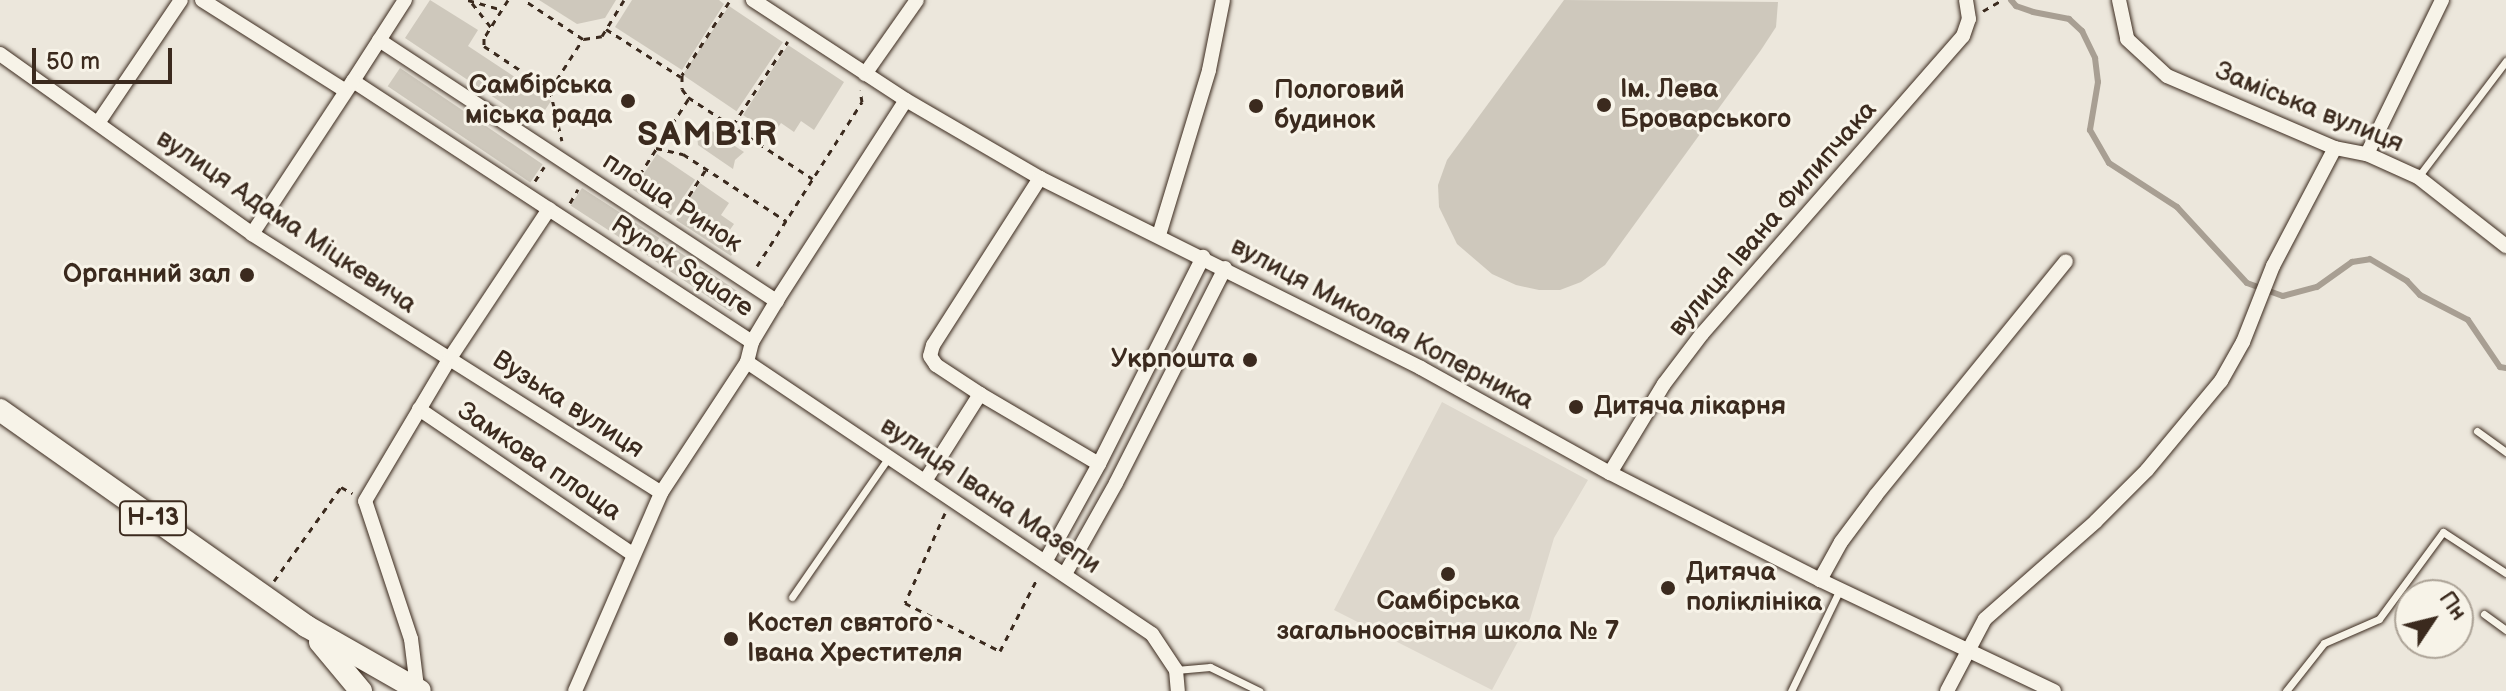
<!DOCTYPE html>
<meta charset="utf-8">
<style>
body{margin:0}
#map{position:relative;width:2506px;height:691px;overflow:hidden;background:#ece7dc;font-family:"Balsamiq Sans",sans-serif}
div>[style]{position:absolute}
.built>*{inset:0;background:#ddd7cc}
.green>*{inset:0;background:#cec8bc;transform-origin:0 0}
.stream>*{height:6px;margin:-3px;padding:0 3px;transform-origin:3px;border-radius:3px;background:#a89f93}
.path>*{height:3px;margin-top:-1.5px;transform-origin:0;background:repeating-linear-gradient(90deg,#3b2a1e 0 6px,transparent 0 12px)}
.roads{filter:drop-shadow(0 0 2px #3b2a1e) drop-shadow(0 0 2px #3b2a1e)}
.lane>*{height:7px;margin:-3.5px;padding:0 3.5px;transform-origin:3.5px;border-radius:3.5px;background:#f7f3e8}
.street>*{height:14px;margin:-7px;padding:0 7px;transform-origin:7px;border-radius:7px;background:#f7f3e8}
.primary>*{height:22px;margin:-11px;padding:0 11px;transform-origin:11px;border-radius:11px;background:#f7f3e8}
.dots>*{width:22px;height:22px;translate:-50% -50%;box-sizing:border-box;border:4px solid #f7f3e8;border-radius:50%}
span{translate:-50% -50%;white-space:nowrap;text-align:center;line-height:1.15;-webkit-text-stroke:6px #f7f3e8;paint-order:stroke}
.shield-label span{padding:2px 6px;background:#f7f3e8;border:2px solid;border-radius:6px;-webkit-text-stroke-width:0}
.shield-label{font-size:24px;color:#3b2a1e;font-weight:700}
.poi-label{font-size:26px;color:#3b2a1e;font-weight:700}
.right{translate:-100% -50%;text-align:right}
.left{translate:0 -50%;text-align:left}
.street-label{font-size:26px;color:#3b2a1e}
.district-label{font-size:34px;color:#3b2a1e;font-weight:700;letter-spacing:2px}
.north{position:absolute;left:2394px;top:579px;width:80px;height:80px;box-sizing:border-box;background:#f7f3e8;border:2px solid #aca397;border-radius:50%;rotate:55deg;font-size:22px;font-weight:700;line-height:32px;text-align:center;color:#3b2a1e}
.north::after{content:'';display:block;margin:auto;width:28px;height:36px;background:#3b2a1e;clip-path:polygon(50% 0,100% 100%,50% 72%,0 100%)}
.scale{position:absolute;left:32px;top:48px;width:140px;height:36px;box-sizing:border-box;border:4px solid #3b2a1e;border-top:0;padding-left:10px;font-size:24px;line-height:28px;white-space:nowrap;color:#3b2a1e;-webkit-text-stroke:6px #f7f3e8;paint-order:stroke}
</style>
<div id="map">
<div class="built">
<div style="clip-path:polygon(1442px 402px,1588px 480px,1554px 538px,1530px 619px,1492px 690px,1334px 610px)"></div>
</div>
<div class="green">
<div style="clip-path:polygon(430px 0,478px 30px,468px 46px,551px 101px,535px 125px,405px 38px)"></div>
<div style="clip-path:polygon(539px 0,616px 0,605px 18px,577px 24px)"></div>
<div style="clip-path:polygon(632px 0,719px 0,724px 4px,682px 70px,615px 27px)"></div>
<div style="clip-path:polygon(1564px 0,1778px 2px,1776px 27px,1761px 50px,1605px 265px,1581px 282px,1560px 290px,1539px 290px,1516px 285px,1492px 274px,1457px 244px,1439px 207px,1438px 185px,1447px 160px)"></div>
<div style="left:729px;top:6px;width:65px;height:83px;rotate:34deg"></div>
<div style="clip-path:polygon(788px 45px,844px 82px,814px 130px,801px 121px,794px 132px,781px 123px,773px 135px,743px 115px)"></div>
<div style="left:400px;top:68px;width:172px;height:22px;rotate:34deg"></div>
<div style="clip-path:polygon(709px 129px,744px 152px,735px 160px,733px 169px,698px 145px,697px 134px)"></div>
<div style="left:657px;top:154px;width:46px;height:43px;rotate:34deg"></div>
<div style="clip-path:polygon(700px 183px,729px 203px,721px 215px,734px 224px,727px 234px,739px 243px,731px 256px,676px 220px)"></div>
<div style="left:582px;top:188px;width:92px;height:21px;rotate:33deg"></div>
<div style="left:663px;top:241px;width:96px;height:21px;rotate:34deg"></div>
</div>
<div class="stream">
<div style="left:2011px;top:0;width:8px;rotate:50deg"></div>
<div style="left:2016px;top:6px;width:18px;rotate:19deg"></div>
<div style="left:2033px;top:12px;width:37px;rotate:11deg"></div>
<div style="left:2069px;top:19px;width:18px;rotate:43deg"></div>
<div style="left:2082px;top:31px;width:30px;rotate:64deg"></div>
<div style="left:2095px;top:58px;width:24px;rotate:83deg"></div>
<div style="left:2098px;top:82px;width:49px;rotate:99.5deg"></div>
<div style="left:2090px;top:130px;width:38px;rotate:60deg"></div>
<div style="left:2109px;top:163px;width:81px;rotate:32.9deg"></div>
<div style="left:2177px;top:207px;width:103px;rotate:47.4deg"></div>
<div style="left:2247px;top:283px;width:38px;rotate:20deg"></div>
<div style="left:2283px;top:296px;width:35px;rotate:-15deg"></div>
<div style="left:2317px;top:287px;width:43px;rotate:-35.5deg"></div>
<div style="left:2352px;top:262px;width:18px;rotate:-9deg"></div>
<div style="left:2370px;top:259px;width:43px;rotate:30.7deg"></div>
<div style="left:2407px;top:281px;width:19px;rotate:47deg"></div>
<div style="left:2420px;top:295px;width:54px;rotate:27.5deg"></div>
<div style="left:2468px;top:320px;width:57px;rotate:55.8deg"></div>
<div style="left:2500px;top:367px;width:6px;rotate:9deg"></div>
</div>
<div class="path">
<div style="left:468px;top:0;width:35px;rotate:16deg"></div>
<div style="left:508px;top:0;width:45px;rotate:122.3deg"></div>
<div style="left:484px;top:38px;width:8px;rotate:90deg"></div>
<div style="left:484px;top:46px;width:79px;rotate:33.7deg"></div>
<div style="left:550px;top:90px;width:61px;rotate:-57.1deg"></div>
<div style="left:583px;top:39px;width:71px;rotate:-146.5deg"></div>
<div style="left:729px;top:2px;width:87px;rotate:122.8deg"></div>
<div style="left:682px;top:75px;width:14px;rotate:90deg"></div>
<div style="left:682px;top:89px;width:10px;rotate:53deg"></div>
<div style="left:688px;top:97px;width:149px;rotate:33.3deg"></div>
<div style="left:472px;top:3px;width:31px;rotate:52deg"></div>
<div style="left:1983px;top:11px;width:22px;rotate:-30deg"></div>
<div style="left:606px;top:29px;width:89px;rotate:32.6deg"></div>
<div style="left:584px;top:39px;width:18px;rotate:-9deg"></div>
<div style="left:602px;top:36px;width:42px;rotate:-58.6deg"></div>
<div style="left:550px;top:90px;width:52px;rotate:76.8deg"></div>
<div style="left:733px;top:125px;width:100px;rotate:-56.8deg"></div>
<div style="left:656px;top:148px;width:28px;rotate:13deg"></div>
<div style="left:683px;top:154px;width:123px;rotate:33deg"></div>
<div style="left:535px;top:181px;width:17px;rotate:-57deg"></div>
<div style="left:633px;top:185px;width:103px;rotate:-57.2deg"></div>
<div style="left:570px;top:203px;width:16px;rotate:-60deg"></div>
<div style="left:676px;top:216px;width:56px;rotate:-57.4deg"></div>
<div style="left:650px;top:257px;width:17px;rotate:-57deg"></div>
<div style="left:757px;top:266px;width:195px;rotate:-57.4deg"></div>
<div style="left:862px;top:102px;width:12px;rotate:-99deg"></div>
<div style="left:945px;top:513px;width:98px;rotate:114deg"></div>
<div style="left:905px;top:603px;width:106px;rotate:26.8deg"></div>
<div style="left:1000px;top:651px;width:83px;rotate:-62.8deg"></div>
<div style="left:274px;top:581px;width:115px;rotate:-54.5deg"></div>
<div style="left:341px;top:487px;width:13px;rotate:29deg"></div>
</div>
<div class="roads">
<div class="lane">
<div style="left:2418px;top:177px;width:146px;rotate:-52.8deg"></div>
<div style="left:2477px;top:431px;width:36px;rotate:36deg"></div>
<div style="left:792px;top:597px;width:170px;rotate:-55.3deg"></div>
<div style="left:2484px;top:614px;width:27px;rotate:36deg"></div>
<div style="left:1176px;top:670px;width:34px;rotate:-5deg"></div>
<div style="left:1210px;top:667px;width:55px;rotate:26.1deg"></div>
<div style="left:1791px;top:691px;width:113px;rotate:-64.3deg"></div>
<div style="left:2286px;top:691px;width:61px;rotate:-51.6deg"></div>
<div style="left:2324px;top:643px;width:60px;rotate:-23.6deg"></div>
<div style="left:2379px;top:619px;width:108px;rotate:-53.7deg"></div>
<div style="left:2443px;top:532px;width:75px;rotate:33.1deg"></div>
</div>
<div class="street">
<div style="left:202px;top:0;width:170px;rotate:32.3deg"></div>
<div style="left:405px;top:0;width:96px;rotate:122.7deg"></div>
<div style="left:353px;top:81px;width:477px;rotate:33.2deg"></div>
<div style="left:2119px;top:0;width:40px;rotate:78deg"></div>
<div style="left:2127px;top:39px;width:54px;rotate:42.8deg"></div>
<div style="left:2167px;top:76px;width:183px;rotate:23.2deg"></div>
<div style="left:2335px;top:148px;width:33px;rotate:11deg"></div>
<div style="left:2367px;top:154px;width:56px;rotate:24.3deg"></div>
<div style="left:2418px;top:177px;width:112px;rotate:38.1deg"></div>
<div style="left:379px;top:40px;width:476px;rotate:33.3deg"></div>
<div style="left:0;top:54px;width:310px;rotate:35.5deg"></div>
<div style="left:252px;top:234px;width:484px;rotate:32.3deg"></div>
<div style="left:865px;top:74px;width:90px;rotate:-54.9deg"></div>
<div style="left:906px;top:100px;width:155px;rotate:30.2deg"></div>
<div style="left:1040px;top:178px;width:426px;rotate:26.5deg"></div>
<div style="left:1421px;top:368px;width:216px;rotate:29.1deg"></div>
<div style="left:1610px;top:473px;width:236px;rotate:27deg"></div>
<div style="left:1820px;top:580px;width:259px;rotate:25.4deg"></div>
<div style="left:98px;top:123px;width:148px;rotate:-56deg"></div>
<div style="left:2367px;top:154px;width:171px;rotate:-64deg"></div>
<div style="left:1040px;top:178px;width:198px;rotate:122.6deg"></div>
<div style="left:933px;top:345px;width:11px;rotate:105deg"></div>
<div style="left:930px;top:356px;width:11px;rotate:56deg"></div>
<div style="left:936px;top:365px;width:53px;rotate:33.4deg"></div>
<div style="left:980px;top:394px;width:138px;rotate:30.5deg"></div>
<div style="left:252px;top:234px;width:183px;rotate:-56.6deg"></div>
<div style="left:1159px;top:235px;width:172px;rotate:-73.1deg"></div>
<div style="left:1209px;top:70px;width:71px;rotate:-78.7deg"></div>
<div style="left:747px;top:362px;width:488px;rotate:33.9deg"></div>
<div style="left:1152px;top:634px;width:43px;rotate:56.3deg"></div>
<div style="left:1176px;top:670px;width:21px;rotate:85deg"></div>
<div style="left:419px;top:409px;width:258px;rotate:34.2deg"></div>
<div style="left:1610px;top:473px;width:104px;rotate:-58.8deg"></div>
<div style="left:1664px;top:384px;width:63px;rotate:-52.8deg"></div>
<div style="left:1702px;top:334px;width:396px;rotate:-48.8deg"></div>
<div style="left:1963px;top:36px;width:18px;rotate:-71deg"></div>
<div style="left:1969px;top:19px;width:19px;rotate:-99deg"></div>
<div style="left:925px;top:481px;width:103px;rotate:-57.7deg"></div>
<div style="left:1045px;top:562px;width:112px;rotate:-61.1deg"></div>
<div style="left:1099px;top:464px;width:232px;rotate:-63.3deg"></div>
<div style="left:1065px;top:574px;width:104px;rotate:-60.7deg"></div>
<div style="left:1116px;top:483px;width:241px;rotate:-63.1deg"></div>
<div style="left:1820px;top:580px;width:43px;rotate:-61.1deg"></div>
<div style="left:1841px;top:542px;width:59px;rotate:-53.3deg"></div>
<div style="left:1876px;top:495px;width:301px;rotate:-50.9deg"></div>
<div style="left:417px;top:687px;width:48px;rotate:-97.1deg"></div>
<div style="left:411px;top:639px;width:145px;rotate:-108.4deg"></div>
<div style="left:365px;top:501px;width:166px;rotate:-59.3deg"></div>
<div style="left:450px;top:358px;width:179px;rotate:-56.4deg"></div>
<div style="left:575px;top:691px;width:216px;rotate:-66.5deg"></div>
<div style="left:661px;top:493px;width:157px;rotate:-56.7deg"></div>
<div style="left:747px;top:362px;width:21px;rotate:-76deg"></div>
<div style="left:752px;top:342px;width:52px;rotate:-59deg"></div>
<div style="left:779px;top:297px;width:234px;rotate:-57.2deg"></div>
<div style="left:906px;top:100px;width:183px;rotate:-146.8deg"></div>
<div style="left:1947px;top:691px;width:81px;rotate:-62.2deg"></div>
<div style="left:1985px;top:619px;width:148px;rotate:-41.4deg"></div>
<div style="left:2096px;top:521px;width:72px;rotate:-45deg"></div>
<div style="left:2147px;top:470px;width:116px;rotate:-50.3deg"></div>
<div style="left:2221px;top:381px;width:45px;rotate:-60.6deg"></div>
<div style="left:2243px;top:342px;width:82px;rotate:-68.5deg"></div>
<div style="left:2273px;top:266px;width:133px;rotate:-62.3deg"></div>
</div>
<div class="primary">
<div style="left:0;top:410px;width:375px;rotate:35.2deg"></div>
<div style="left:306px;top:626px;width:131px;rotate:29.7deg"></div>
<div style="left:320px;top:642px;width:64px;rotate:50.1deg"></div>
</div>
</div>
<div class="dots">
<div style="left:628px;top:101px;background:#3b2a1e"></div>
<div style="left:1604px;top:105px;background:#3b2a1e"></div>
<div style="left:1256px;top:106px;background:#3b2a1e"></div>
<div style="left:247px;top:275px;background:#3b2a1e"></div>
<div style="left:1250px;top:360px;background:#3b2a1e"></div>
<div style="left:1576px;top:407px;background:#3b2a1e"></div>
<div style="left:1448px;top:574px;background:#3b2a1e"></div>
<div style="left:1668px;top:588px;background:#3b2a1e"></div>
<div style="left:731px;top:639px;background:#3b2a1e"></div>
</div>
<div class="shield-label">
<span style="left:153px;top:518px">Н-13</span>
</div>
<div class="poi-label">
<span class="right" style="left:612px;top:101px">Самбірська<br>міська рада</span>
<span class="left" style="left:1620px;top:105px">Ім. Лева<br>Броварського</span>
<span class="left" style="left:1274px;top:106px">Пологовий<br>будинок</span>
<span class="right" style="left:231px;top:275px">Органний зал</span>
<span class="right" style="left:1234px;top:360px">Укрпошта</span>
<span class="left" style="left:1594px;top:407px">Дитяча лікарня</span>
<span class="left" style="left:1686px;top:588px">Дитяча<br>поліклініка</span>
<span style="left:1448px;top:617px">Самбірська<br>загальноосвітня школа № 7</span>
<span class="left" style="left:747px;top:639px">Костел святого<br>Івана Хрестителя</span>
</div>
<div class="street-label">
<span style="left:2309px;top:108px;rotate:22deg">Заміська вулиця</span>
<span style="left:672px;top:203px;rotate:33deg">площа Ринок</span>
<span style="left:1773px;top:219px;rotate:-49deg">вулиця Івана Филипчака</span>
<span style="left:286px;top:222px;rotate:34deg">вулиця Адама Міцкевича</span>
<span style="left:682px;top:267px;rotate:33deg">Rynok Square</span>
<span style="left:1382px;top:324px;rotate:28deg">вулиця Миколая Коперника</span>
<span style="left:568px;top:405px;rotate:33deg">Вузька вулиця</span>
<span style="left:539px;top:462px;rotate:34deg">Замкова площа</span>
<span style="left:990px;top:496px;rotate:34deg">вулиця Івана Мазепи</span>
</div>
<div class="district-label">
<span style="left:708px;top:135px">SAMBIR</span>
</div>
<div class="north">Пн</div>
<div class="scale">50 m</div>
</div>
